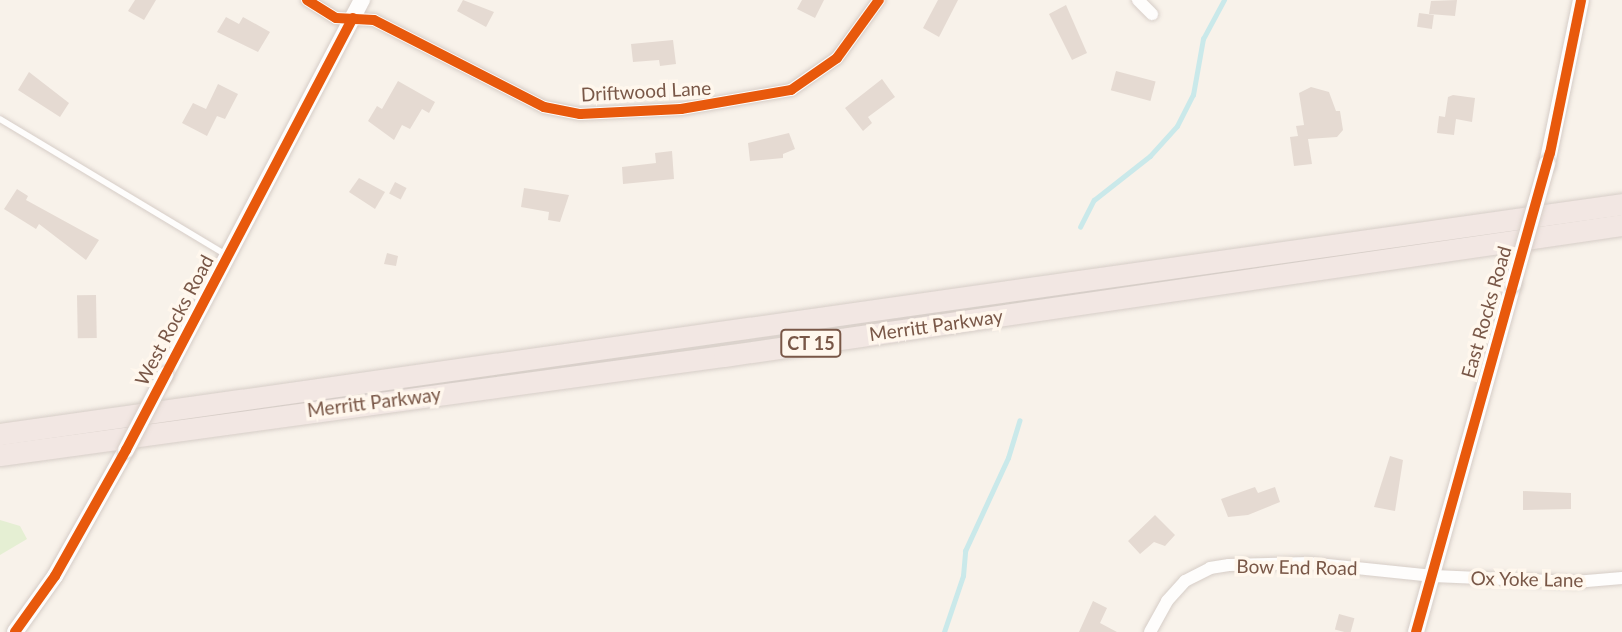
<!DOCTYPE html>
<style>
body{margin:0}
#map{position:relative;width:1622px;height:632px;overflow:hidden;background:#f8f2ea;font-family:Lato,sans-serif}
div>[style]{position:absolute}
.green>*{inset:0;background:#e5efd3}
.stream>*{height:4.5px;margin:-2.25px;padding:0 2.25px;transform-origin:2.25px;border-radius:2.25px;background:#cae9ea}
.building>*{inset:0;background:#e5dad2;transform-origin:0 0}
.roads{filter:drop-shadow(0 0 2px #d6cdc7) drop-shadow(0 0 2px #d6cdc7)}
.lane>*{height:6px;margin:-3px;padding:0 3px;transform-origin:3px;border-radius:3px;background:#fefdfc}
.street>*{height:12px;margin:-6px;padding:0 6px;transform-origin:6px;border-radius:6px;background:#fefdfc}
.secondary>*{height:16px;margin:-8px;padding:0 8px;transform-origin:8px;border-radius:8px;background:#fefdfc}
.highway>*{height:21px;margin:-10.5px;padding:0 10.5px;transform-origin:10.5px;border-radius:10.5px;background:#f2e7e3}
.bridges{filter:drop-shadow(0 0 2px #d7cdc6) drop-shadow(0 0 2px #d7cdc6)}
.secondary-bridge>*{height:16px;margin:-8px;padding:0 8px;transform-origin:8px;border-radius:8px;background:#fefdfc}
.cycleway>*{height:10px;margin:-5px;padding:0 5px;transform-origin:5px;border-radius:5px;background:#e8590c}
span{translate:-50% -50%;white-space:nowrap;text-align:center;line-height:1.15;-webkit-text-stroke:7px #fff7ed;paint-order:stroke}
.shield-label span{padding:2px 5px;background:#fff7ed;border:2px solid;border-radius:5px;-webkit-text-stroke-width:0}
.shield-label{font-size:18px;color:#795747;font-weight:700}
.street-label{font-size:19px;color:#795747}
</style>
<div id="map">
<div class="green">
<div style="clip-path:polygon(0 520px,20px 526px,27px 539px,0 555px)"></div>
</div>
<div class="stream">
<div style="left:1080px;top:227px;width:30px;rotate:-63deg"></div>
<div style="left:1094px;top:200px;width:71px;rotate:-38.2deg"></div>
<div style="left:1150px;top:156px;width:40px;rotate:-48deg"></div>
<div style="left:1177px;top:126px;width:35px;rotate:-63deg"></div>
<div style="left:1193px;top:95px;width:57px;rotate:-79.9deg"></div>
<div style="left:1203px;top:39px;width:44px;rotate:-61.7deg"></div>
<div style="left:944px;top:632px;width:59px;rotate:-71.3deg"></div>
<div style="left:963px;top:576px;width:25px;rotate:-85deg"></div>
<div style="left:965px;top:551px;width:102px;rotate:-65.2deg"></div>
<div style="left:1008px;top:458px;width:39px;rotate:-73deg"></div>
</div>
<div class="building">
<div style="clip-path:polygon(135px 0,156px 0,144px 20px,128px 11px)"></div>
<div style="clip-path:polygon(463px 0,494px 12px,486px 27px,457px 11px)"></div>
<div style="clip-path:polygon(802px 0,824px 0,815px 18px,797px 9px)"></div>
<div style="clip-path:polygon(938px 0,958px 0,939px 37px,923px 28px)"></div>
<div style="clip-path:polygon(1457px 0,1455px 16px,1429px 14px,1431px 1px)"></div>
<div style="clip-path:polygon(1066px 5px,1087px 53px,1072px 60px,1049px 14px)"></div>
<div style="left:1419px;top:13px;width:15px;height:14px;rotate:8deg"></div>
<div style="clip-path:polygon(226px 17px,239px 24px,243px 17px,270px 32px,258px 52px,217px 32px)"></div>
<div style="clip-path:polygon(673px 40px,676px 64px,660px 66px,659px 60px,633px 62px,631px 44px)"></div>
<div style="left:1116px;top:71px;width:41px;height:20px;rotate:15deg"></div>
<div style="clip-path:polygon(29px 72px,69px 103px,60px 117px,18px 90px)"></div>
<div style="clip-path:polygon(882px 79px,895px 97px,868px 117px,872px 123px,863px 131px,845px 108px)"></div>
<div style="clip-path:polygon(398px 81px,435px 102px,429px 113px,422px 109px,410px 129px,402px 125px,394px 140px,368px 121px,377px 106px,382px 109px)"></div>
<div style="clip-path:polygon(218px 84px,238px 94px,225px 119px,217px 116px,207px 136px,182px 123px,193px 103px,206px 109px)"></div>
<div style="clip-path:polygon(1311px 87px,1329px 92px,1336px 111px,1340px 111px,1343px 130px,1337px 137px,1308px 139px,1312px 164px,1294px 166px,1290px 137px,1298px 136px,1296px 126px,1304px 125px,1299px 93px)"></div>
<div style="clip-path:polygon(1453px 95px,1475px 98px,1472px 122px,1456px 119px,1454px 135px,1437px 133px,1439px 116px,1445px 117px,1448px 97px)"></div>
<div style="clip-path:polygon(789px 133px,795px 149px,783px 154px,783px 158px,750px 161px,748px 143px)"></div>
<div style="clip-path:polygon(672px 151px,674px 179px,623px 184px,622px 167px,656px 163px,655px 153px)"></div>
<div style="clip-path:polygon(359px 178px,385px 192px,375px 209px,349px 192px)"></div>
<div style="left:395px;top:182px;width:13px;height:13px;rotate:27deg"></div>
<div style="clip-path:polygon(524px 188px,569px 195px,560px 222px,548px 220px,549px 212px,521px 207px)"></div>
<div style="clip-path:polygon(17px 189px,28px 196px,26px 200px,99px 240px,86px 260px,39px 224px,36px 229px,4px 209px)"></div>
<div style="clip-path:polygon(387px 253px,398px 256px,396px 266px,384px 264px)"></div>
<div style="left:96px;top:295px;width:43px;height:19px;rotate:89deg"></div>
<div style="clip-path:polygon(1390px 456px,1403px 460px,1395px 511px,1374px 507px)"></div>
<div style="clip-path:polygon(1255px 487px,1258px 493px,1275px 487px,1280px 502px,1248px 515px,1228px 517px,1221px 499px)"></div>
<div style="clip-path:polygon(1523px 491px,1571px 493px,1571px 509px,1523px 510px)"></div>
<div style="clip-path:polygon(1155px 515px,1175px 535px,1165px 546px,1154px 542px,1140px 554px,1128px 541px)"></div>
<div style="clip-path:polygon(1093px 601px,1107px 608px,1100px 623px,1117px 632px,1079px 632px)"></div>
<div style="left:1339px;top:614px;width:16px;height:16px;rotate:15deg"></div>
</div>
<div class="roads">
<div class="lane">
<div style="left:0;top:119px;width:264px;rotate:31deg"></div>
</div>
<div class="street">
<div style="left:307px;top:0;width:34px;rotate:32deg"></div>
<div style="left:336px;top:18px;width:38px;rotate:3deg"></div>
<div style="left:374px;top:20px;width:191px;rotate:27.1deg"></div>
<div style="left:544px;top:107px;width:37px;rotate:11deg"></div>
<div style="left:580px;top:114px;width:101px;rotate:-2.8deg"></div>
<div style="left:681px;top:109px;width:112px;rotate:-9.8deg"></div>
<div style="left:791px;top:90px;width:56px;rotate:-34.8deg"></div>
<div style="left:837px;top:58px;width:72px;rotate:-54.1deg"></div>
<div style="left:1138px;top:0;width:20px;rotate:45deg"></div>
<div style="left:1150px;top:632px;width:35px;rotate:-61deg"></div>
<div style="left:1167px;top:601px;width:27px;rotate:-48deg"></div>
<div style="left:1185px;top:581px;width:28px;rotate:-27deg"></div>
<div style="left:1210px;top:568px;width:19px;rotate:-9deg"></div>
<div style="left:1229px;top:565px;width:79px;rotate:-1.5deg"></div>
<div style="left:1308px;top:563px;width:126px;rotate:5.9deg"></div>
<div style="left:1433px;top:576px;width:142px;rotate:2.4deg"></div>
<div style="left:1575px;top:582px;width:47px;rotate:-4.9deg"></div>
</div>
<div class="secondary">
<div style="left:1547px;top:164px;width:167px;rotate:-78.3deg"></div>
<div style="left:165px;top:375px;width:424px;rotate:-62.3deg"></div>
<div style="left:15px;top:632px;width:69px;rotate:-54.5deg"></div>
<div style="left:55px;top:576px;width:145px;rotate:-60.6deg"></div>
<div style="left:1416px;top:632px;width:361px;rotate:-74.4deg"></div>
</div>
<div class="highway">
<div style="left:0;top:434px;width:1638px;rotate:-8.07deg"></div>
<div style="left:0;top:455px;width:731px;rotate:-7.79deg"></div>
<div style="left:724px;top:356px;width:908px;rotate:-8.3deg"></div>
</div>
</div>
<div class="bridges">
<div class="secondary-bridge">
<div style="left:1513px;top:284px;width:125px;rotate:-74.2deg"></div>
<div style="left:126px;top:450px;width:85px;rotate:-62.5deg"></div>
</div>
</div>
<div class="cycleway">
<div style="left:307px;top:0;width:34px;rotate:32deg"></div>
<div style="left:336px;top:18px;width:38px;rotate:3deg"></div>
<div style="left:374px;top:20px;width:191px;rotate:27.1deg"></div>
<div style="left:544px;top:107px;width:37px;rotate:11deg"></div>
<div style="left:580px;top:114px;width:101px;rotate:-2.8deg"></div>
<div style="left:681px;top:109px;width:112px;rotate:-9.8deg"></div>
<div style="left:791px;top:90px;width:56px;rotate:-34.8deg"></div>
<div style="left:837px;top:58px;width:72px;rotate:-54.1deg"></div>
<div style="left:15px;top:632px;width:69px;rotate:-54.5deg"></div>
<div style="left:55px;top:576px;width:145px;rotate:-60.6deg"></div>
<div style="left:126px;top:450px;width:488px;rotate:-62.3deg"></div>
<div style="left:1416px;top:632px;width:497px;rotate:-74.4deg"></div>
<div style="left:1550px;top:153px;width:156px;rotate:-78.5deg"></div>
</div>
<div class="shield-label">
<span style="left:811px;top:343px">CT 15</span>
</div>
<div class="street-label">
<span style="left:646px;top:91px;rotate:-3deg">Driftwood Lane</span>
<span style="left:1486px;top:312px;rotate:-74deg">East Rocks Road</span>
<span style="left:174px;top:320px;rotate:-62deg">West Rocks Road</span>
<span style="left:936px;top:325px;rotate:-8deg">Merritt Parkway</span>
<span style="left:374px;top:402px;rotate:-7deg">Merritt Parkway</span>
<span style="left:1297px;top:567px;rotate:1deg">Bow End Road</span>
<span style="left:1527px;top:579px;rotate:1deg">Ox Yoke Lane</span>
</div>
</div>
